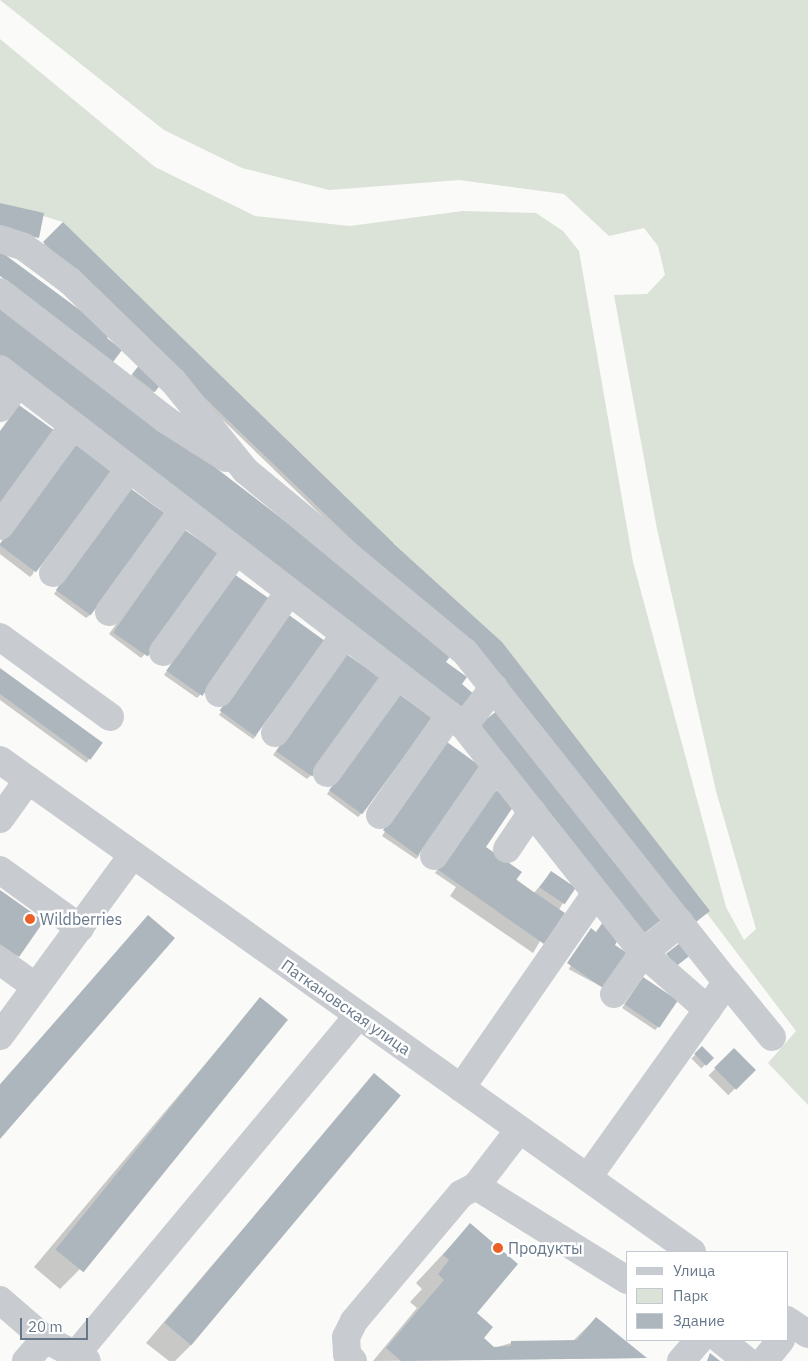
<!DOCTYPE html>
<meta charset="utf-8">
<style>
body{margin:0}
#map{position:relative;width:808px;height:1361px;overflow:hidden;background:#fafaf8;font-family:"IBM Plex Sans",sans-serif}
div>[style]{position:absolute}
.green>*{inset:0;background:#dbe2d8}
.shadow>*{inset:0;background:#0003;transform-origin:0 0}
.building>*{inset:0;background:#aeb6bd;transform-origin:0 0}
.minor>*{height:28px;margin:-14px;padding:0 14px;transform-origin:14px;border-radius:14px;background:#c8cbcf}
.dots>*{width:14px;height:14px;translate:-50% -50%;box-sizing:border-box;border:2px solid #fff;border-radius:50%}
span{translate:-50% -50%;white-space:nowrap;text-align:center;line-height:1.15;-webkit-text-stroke:5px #fff;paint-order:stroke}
.poi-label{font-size:16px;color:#67788a}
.left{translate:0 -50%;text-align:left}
.street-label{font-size:16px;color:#67788a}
.legend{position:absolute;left:626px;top:1251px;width:162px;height:90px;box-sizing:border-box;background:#fff;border:1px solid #c2c9d0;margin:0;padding:6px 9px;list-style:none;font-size:15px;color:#67788a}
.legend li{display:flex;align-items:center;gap:10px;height:25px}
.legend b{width:25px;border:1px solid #c2c9d0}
.scale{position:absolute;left:20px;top:1318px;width:68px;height:22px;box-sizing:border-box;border:2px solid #67788a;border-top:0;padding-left:6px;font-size:15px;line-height:18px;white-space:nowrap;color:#67788a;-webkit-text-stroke:4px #fff;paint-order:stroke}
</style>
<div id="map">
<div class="green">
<div style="clip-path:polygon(0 0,808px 0,808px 1105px,768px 1063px,796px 1031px,502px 642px,393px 543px,63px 222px,0 203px,0 39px,155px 167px,255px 216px,350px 226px,463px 211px,536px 213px,563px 231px,579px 251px,633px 562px,726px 907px,744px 940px,756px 929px,716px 791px,657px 529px,614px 295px,647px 294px,665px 275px,658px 246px,644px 228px,609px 236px,564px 194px,459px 180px,329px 190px,242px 168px,164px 130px)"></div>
</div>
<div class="shadow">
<div style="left:63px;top:224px;width:459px;height:30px;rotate:44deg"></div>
<div style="clip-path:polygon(137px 369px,155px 391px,152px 394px,130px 377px)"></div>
<div style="clip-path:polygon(72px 449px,33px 574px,30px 577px,0 554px,0 546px)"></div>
<div style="clip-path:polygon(127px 492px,90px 615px,86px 618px,54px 594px)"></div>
<div style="clip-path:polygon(182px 534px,144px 655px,141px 658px,109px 634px)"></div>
<div style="clip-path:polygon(231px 579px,200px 695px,197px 698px,164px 675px)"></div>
<div style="clip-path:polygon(286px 620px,256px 736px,253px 739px,219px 715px)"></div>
<div style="clip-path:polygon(342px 658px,310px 776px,307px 779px,273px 755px)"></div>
<div style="left:0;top:669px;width:125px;height:25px;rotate:36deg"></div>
<div style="clip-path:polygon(396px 699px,361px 814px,358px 817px,327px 794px)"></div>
<div style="clip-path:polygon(444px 747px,419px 856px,416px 859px,382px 836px)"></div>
<div style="clip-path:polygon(490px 793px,481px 851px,534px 893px,551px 872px,563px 903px,533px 953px,450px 896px,456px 887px,435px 873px)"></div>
<div style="clip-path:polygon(0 891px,42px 922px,11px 963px,0 956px)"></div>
<div style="clip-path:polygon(148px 917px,0 1137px,0 1084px)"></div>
<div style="left:588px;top:933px;width:42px;height:41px;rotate:28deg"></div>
<div style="clip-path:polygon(640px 982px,658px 1027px,655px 1030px,622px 1008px)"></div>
<div style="clip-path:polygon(260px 999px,79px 1270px,60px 1289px,34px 1267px)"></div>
<div style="left:702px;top:1048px;width:14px;height:15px;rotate:45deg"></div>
<div style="left:734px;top:1050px;width:28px;height:36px;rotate:45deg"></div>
<div style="clip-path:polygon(374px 1075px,399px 1096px,191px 1345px,175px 1361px,169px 1361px,146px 1343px)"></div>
<div style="clip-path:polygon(470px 1225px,475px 1313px,482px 1338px,494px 1348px,511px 1343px,573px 1341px,596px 1318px,645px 1358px,373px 1361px,417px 1308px,410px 1302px,422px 1289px,416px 1283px)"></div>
</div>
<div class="building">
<div style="clip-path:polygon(0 203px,44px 213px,39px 238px,0 229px)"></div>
<div style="clip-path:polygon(63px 222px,393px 543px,502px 642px,710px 911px,691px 926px,375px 562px,43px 242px)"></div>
<div style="clip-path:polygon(0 251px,111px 333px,107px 338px,122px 350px,113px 362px,0 276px)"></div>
<div style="clip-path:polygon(0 302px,454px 651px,446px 662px,467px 677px,462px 684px,476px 696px,463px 713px,0 358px)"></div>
<div style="left:140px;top:364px;width:29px;height:13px;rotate:38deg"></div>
<div style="clip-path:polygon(19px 405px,55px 431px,0 508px,0 431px)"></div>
<div style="left:75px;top:444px;width:46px;height:126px;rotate:37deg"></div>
<div style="left:130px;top:488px;width:43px;height:126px;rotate:36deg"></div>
<div style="left:185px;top:530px;width:42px;height:125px;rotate:35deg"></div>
<div style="left:234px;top:574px;width:44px;height:118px;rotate:35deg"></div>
<div style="left:289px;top:615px;width:44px;height:118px;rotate:36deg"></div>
<div style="left:345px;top:653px;width:44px;height:120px;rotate:35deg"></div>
<div style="left:0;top:668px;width:127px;height:21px;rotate:36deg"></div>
<div style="left:399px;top:694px;width:41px;height:119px;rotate:36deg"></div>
<div style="left:498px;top:710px;width:266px;height:24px;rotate:52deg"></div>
<div style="left:447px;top:742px;width:43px;height:109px;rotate:36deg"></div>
<div style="clip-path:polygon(493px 788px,515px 804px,486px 847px,522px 872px,516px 880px,565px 913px,544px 944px,437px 869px)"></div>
<div style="left:551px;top:871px;width:30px;height:20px;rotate:34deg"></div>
<div style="clip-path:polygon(0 890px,44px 921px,19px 957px,0 944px)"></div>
<div style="clip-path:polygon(148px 915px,175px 938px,0 1139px,0 1085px)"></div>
<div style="clip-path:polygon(603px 922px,621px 935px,615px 945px,627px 953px,603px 988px,567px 963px,591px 928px,596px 932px)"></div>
<div style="left:685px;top:939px;width:16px;height:24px;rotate:52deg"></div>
<div style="left:643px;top:977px;width:42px;height:33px;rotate:34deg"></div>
<div style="left:260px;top:997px;width:36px;height:325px;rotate:39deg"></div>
<div style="left:702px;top:1046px;width:17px;height:11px;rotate:45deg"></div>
<div style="left:734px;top:1048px;width:31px;height:28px;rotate:45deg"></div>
<div style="left:374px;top:1073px;width:35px;height:326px;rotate:40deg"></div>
<div style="clip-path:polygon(470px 1223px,518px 1264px,477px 1313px,493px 1327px,484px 1338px,494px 1347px,511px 1346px,511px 1341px,577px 1340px,596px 1317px,647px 1358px,401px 1361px,386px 1348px,444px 1280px,438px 1274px,449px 1260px,443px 1255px)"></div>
<div style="clip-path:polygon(710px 1353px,720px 1361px,707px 1361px)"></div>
</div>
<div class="minor">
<div style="left:0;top:239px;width:25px;rotate:18deg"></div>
<div style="left:24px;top:247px;width:57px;rotate:36.5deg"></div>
<div style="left:70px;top:281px;width:144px;rotate:44.2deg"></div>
<div style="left:173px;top:381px;width:116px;rotate:51deg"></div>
<div style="left:246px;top:471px;width:284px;rotate:39.6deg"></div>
<div style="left:465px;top:652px;width:421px;rotate:51.6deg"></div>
<div style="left:0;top:292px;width:210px;rotate:37.6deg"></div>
<div style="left:166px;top:420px;width:71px;rotate:32.3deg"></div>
<div style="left:0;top:369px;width:585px;rotate:37.57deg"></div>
<div style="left:464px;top:726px;width:289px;rotate:51.7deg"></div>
<div style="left:643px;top:953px;width:86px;rotate:41.2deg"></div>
<div style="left:0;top:408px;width:31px;rotate:-54deg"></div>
<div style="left:0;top:526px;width:124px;rotate:-53.9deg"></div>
<div style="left:53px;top:573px;width:129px;rotate:-53.8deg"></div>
<div style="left:109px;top:612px;width:126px;rotate:-54deg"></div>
<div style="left:0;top:637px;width:136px;rotate:36deg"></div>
<div style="left:163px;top:652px;width:125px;rotate:-54.1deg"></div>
<div style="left:219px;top:693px;width:123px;rotate:-55.3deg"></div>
<div style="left:464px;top:726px;width:49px;rotate:-52.4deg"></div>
<div style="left:275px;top:733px;width:121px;rotate:-54.7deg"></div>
<div style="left:0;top:760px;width:849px;rotate:35.41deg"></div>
<div style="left:327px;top:773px;width:121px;rotate:-54.1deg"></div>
<div style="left:380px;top:815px;width:122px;rotate:-55deg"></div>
<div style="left:0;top:819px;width:48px;rotate:-54.3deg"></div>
<div style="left:507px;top:849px;width:45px;rotate:-56deg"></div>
<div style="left:434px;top:856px;width:109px;rotate:-55.4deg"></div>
<div style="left:0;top:870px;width:99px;rotate:35.9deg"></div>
<div style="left:0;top:961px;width:44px;rotate:35.8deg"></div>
<div style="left:614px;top:994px;width:50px;rotate:-54.7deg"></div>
<div style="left:643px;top:953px;width:48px;rotate:-39deg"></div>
<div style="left:0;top:1036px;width:225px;rotate:-53.8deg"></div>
<div style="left:461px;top:1088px;width:237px;rotate:-55.3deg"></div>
<div style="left:588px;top:1177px;width:239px;rotate:-54.5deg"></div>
<div style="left:727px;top:982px;width:71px;rotate:50.7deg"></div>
<div style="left:476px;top:1186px;width:178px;rotate:31.9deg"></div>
<div style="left:0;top:1300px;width:60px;rotate:40.9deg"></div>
<div style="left:45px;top:1339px;width:47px;rotate:27.6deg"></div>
<div style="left:787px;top:1320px;width:25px;rotate:34deg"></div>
<div style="left:721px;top:1340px;width:33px;rotate:39deg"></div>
<div style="left:77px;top:1353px;width:439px;rotate:-50.2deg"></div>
<div style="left:26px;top:1361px;width:29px;rotate:-49deg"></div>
<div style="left:353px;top:1361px;width:9px;rotate:-131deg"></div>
<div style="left:347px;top:1354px;width:17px;rotate:-93deg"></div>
<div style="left:346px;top:1337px;width:18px;rotate:-63deg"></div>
<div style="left:354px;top:1321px;width:166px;rotate:-49.9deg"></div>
<div style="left:461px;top:1194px;width:17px;rotate:-28deg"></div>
<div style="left:476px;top:1186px;width:71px;rotate:-52.5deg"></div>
<div style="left:681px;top:1361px;width:28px;rotate:-49deg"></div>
<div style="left:764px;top:1361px;width:27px;rotate:-51deg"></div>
</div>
<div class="dots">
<div style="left:30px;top:919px;background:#eb6027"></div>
<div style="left:498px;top:1248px;background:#eb6027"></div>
</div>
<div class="poi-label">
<span class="left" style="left:40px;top:919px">Wildberries</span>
<span class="left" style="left:508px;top:1248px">Продукты</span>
</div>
<div class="street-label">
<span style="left:346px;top:1007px;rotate:35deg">Паткановская улица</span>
</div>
<ul class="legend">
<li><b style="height:6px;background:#c8cbcf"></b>Улица</li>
<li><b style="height:14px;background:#dbe2d8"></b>Парк</li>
<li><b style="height:14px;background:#aeb6bd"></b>Здание</li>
</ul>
<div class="scale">20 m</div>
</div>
